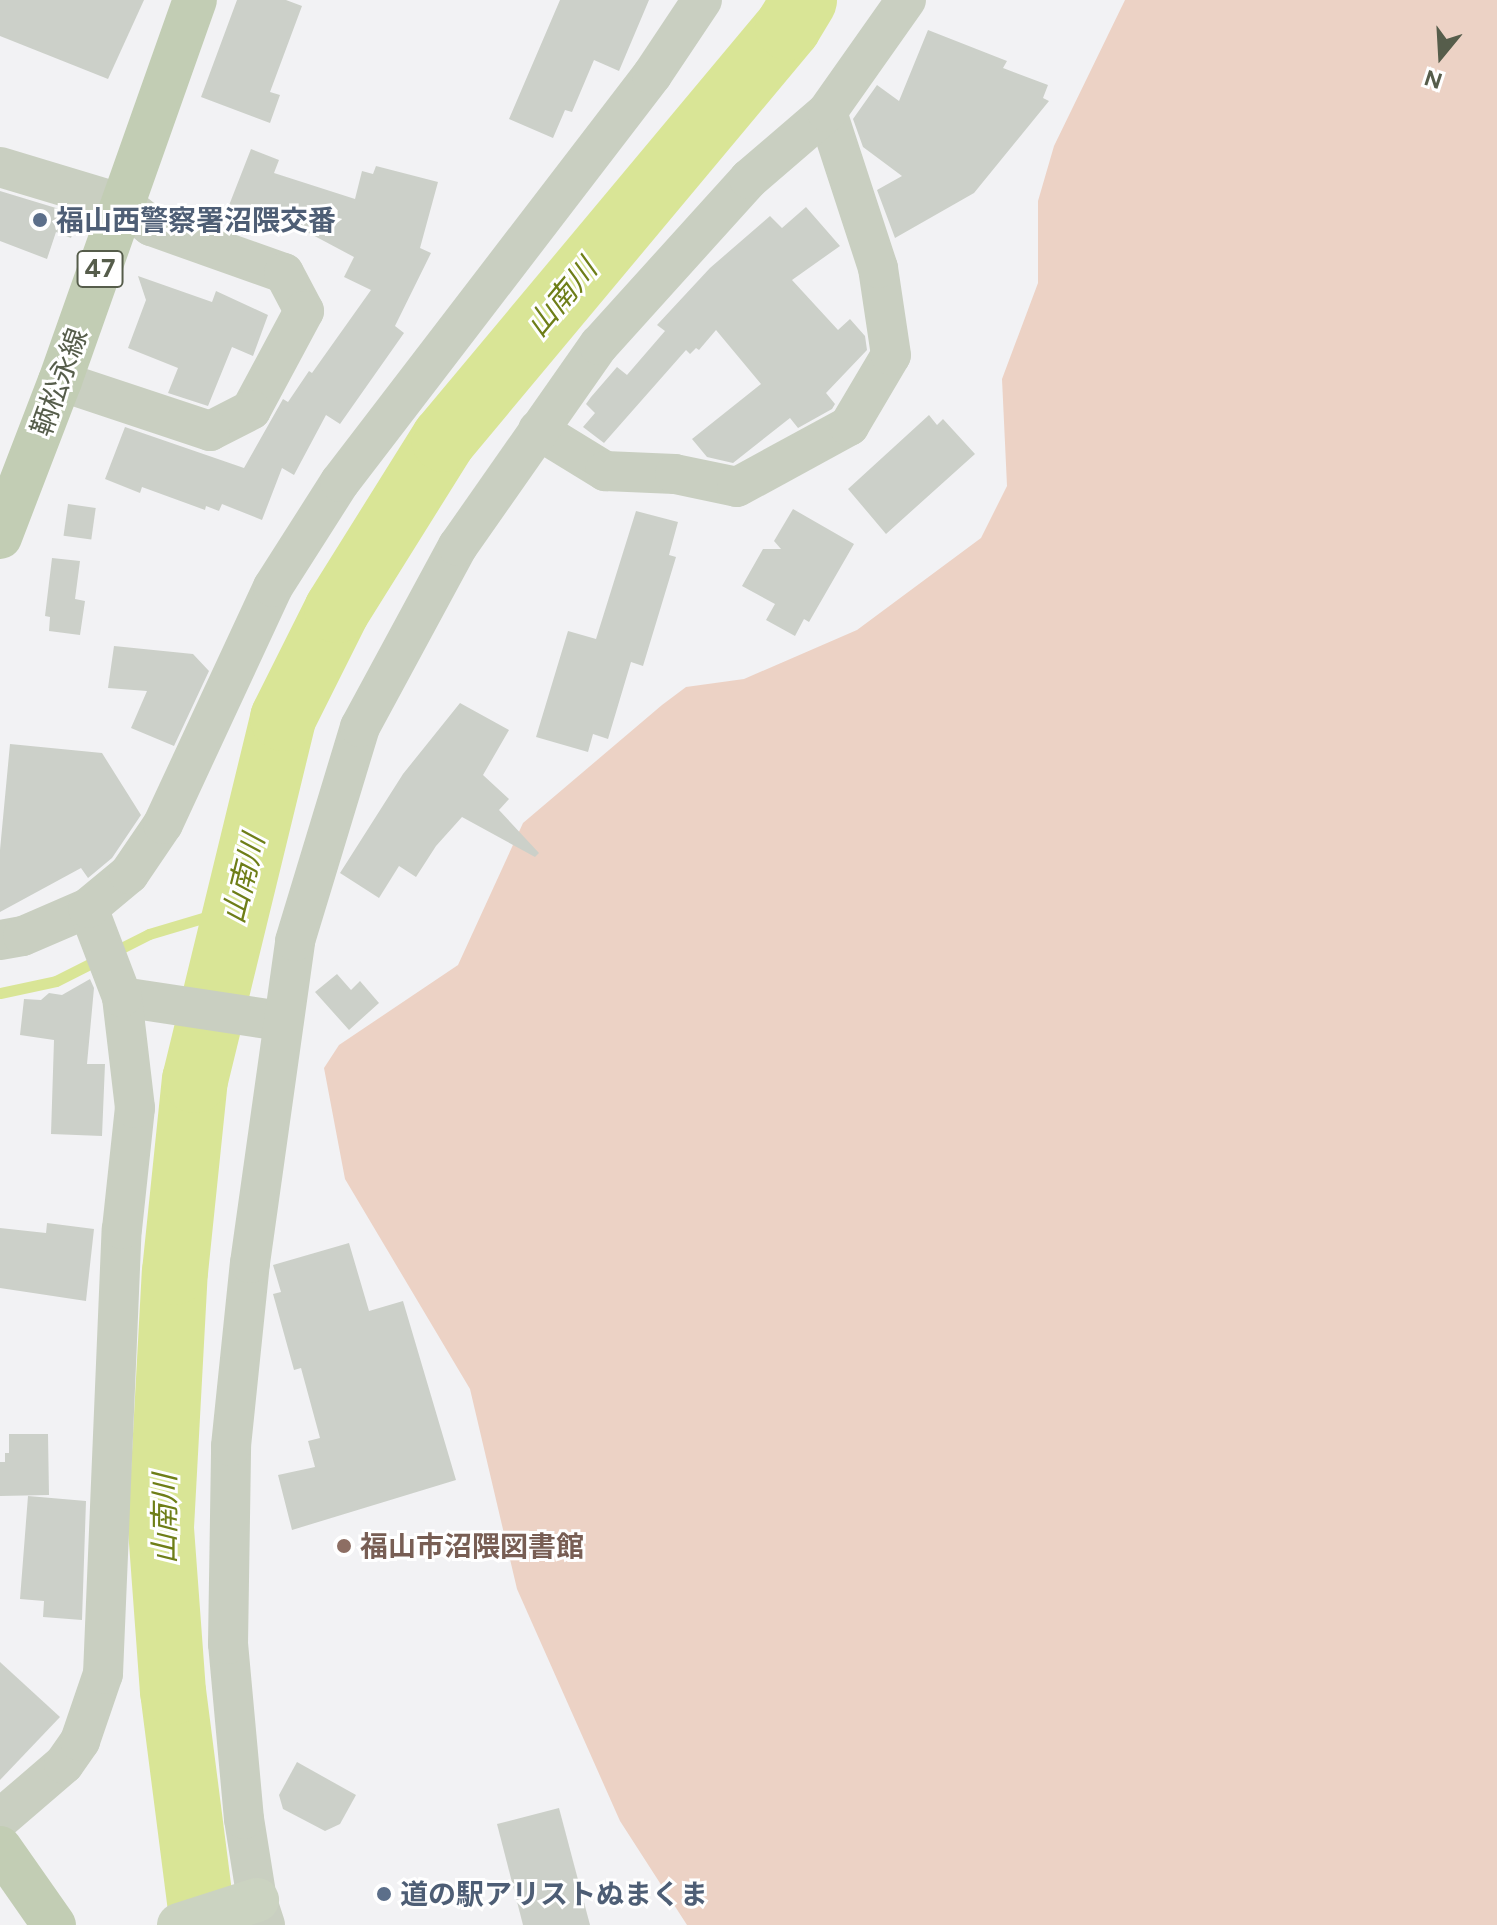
<!DOCTYPE html>
<meta charset="utf-8">
<style>
body{margin:0}
#map{position:relative;width:1497px;height:1925px;overflow:hidden;background:#f2f2f4;font-family:Figtree,"Noto Sans JP",sans-serif}
div>[style]{position:absolute}
.green>*{inset:0;background:#ecd2c5}
.stream>*{height:11px;margin:-5.5px;padding:0 5.5px;transform-origin:5.5px;border-radius:5.5px;background:#d9e596}
.river>*{height:66px;margin:-33px;padding:0 33px;transform-origin:33px;border-radius:33px;background:#d9e596}
.building>*{inset:0;background:#ccd0c9;transform-origin:0 0}
.street>*{height:40px;margin:-20px;padding:0 20px;transform-origin:20px;border-radius:20px;background:#c9cfc1}
.secondary>*{height:44px;margin:-22px;padding:0 22px;transform-origin:22px;border-radius:22px;background:#cbd3c1}
.primary>*{height:44px;margin:-22px;padding:0 22px;transform-origin:22px;border-radius:22px;background:#c2cdb4}
.dots>*{width:22px;height:22px;translate:-50% -50%;box-sizing:border-box;border:4px solid #fff;border-radius:50%}
span{translate:-50% -50%;white-space:nowrap;text-align:center;line-height:1.15;-webkit-text-stroke:6px #fff;paint-order:stroke}
.shield-label span{padding:2px 6px;background:#fff;border:2px solid;border-radius:6px;-webkit-text-stroke-width:0}
.shield-label{font-size:26px;color:#565d4b;font-weight:700}
.service-label{font-size:28px;color:#4e5e75;font-weight:700}
.left{translate:0 -50%;text-align:left}
.street-label{font-size:28px;color:#565d4b}
.education-label{font-size:28px;color:#785e54;font-weight:700}
.water-label{font-size:30px;color:#6e7e18;font-style:italic}
.north{position:absolute;left:1401px;top:16px;width:80px;height:80px;-webkit-text-stroke:6px #fff;paint-order:stroke;rotate:198deg;font-size:22px;font-weight:700;line-height:32px;text-align:center;color:#565d4b}
.north::after{content:'';display:block;margin:auto;width:28px;height:36px;background:#565d4b;clip-path:polygon(50% 0,100% 100%,50% 72%,0 100%)}
</style>
<div id="map">
<div class="green">
<div style="clip-path:polygon(1125px 0,1497px 0,1497px 1925px,687px 1925px,620px 1821px,517px 1589px,470px 1389px,345px 1179px,324px 1068px,339px 1045px,458px 965px,523px 823px,662px 705px,686px 687px,744px 679px,857px 630px,981px 538px,1007px 486px,1002px 379px,1038px 283px,1038px 201px,1054px 146px)"></div>
</div>
<div class="stream">
<div style="left:0;top:993px;width:57px;rotate:-12.1deg"></div>
<div style="left:56px;top:981px;width:104px;rotate:-26.8deg"></div>
<div style="left:149px;top:934px;width:91px;rotate:-16.6deg"></div>
</div>
<div class="river">
<div style="left:203px;top:1925px;width:235px;rotate:-97.3deg"></div>
<div style="left:173px;top:1692px;width:165px;rotate:-94.2deg"></div>
<div style="left:161px;top:1527px;width:255px;rotate:-86.9deg"></div>
<div style="left:175px;top:1272px;width:193px;rotate:-84.1deg"></div>
<div style="left:195px;top:1080px;width:373px;rotate:-76.3deg"></div>
<div style="left:283px;top:718px;width:121px;rotate:-63.4deg"></div>
<div style="left:337px;top:610px;width:202px;rotate:-58deg"></div>
<div style="left:444px;top:439px;width:537px;rotate:-50.14deg"></div>
<div style="left:788px;top:27px;width:31px;rotate:-59deg"></div>
</div>
<div class="building">
<div style="clip-path:polygon(0 0,144px 0,108px 79px,0 36px)"></div>
<div style="clip-path:polygon(237px 0,286px 0,302px 6px,270px 92px,280px 95px,270px 123px,201px 97px)"></div>
<div style="clip-path:polygon(560px 0,649px 0,619px 71px,594px 60px,572px 112px,565px 110px,553px 138px,509px 119px)"></div>
<div style="clip-path:polygon(928px 30px,1007px 61px,1003px 68px,1048px 85px,1043px 98px,1049px 101px,974px 193px,895px 238px,877px 190px,902px 176px,863px 147px,853px 119px,877px 85px,899px 101px)"></div>
<div style="clip-path:polygon(251px 149px,279px 160px,274px 173px,355px 199px,362px 171px,373px 174px,376px 166px,438px 182px,420px 248px,431px 253px,395px 326px,404px 333px,340px 424px,326px 415px,294px 475px,282px 468px,262px 520px,222px 504px,219px 511px,206px 506px,205px 510px,142px 487px,140px 493px,105px 479px,125px 427px,244px 468px,283px 399px,288px 402px,309px 371px,312px 373px,371px 290px,344px 277px,354px 257px,277px 216px,271px 231px,226px 213px)"></div>
<div style="clip-path:polygon(0 191px,79px 215px,71px 238px,56px 232px,47px 259px,0 241px)"></div>
<div style="clip-path:polygon(806px 207px,840px 246px,792px 280px,838px 330px,850px 319px,865px 336px,867px 350px,826px 393px,835px 404px,832px 409px,798px 428px,790px 418px,733px 463px,707px 457px,692px 439px,761px 384px,716px 330px,699px 350px,696px 348px,690px 354px,686px 350px,604px 443px,583px 427px,595px 413px,586px 404px,591px 397px,617px 367px,627px 375px,665px 331px,657px 325px,710px 268px,770px 216px,782px 228px)"></div>
<div style="clip-path:polygon(138px 276px,212px 302px,216px 291px,268px 315px,253px 356px,232px 347px,208px 406px,168px 393px,178px 368px,128px 348px,146px 300px)"></div>
<div style="clip-path:polygon(929px 415px,937px 425px,943px 419px,975px 454px,886px 534px,848px 489px)"></div>
<div style="left:68px;top:504px;width:28px;height:32px;rotate:8deg"></div>
<div style="clip-path:polygon(793px 509px,854px 544px,809px 622px,804px 619px,795px 636px,766px 620px,775px 604px,742px 586px,763px 549px,781px 549px,774px 541px)"></div>
<div style="clip-path:polygon(636px 511px,678px 522px,669px 555px,676px 557px,643px 666px,631px 662px,608px 739px,593px 734px,588px 752px,536px 737px,568px 631px,596px 639px)"></div>
<div style="clip-path:polygon(52px 558px,80px 561px,75px 599px,85px 601px,80px 635px,49px 631px,50px 617px,45px 616px)"></div>
<div style="clip-path:polygon(114px 646px,193px 654px,209px 671px,174px 746px,131px 728px,147px 691px,108px 688px)"></div>
<div style="clip-path:polygon(460px 703px,509px 730px,483px 775px,509px 799px,499px 810px,539px 853px,535px 857px,462px 817px,436px 846px,416px 877px,399px 866px,379px 898px,340px 873px,403px 774px)"></div>
<div style="clip-path:polygon(10px 744px,102px 753px,141px 815px,112px 858px,88px 878px,81px 868px,0 912px,0 850px)"></div>
<div style="clip-path:polygon(337px 974px,351px 990px,360px 981px,379px 1003px,349px 1030px,315px 992px)"></div>
<div style="clip-path:polygon(90px 979px,94px 988px,87px 1064px,105px 1064px,102px 1136px,51px 1134px,54px 1040px,20px 1035px,24px 999px,41px 1000px,49px 993px,62px 995px)"></div>
<div style="clip-path:polygon(47px 1223px,94px 1229px,86px 1301px,0 1288px,0 1228px,46px 1233px)"></div>
<div style="clip-path:polygon(349px 1243px,369px 1311px,403px 1301px,456px 1480px,292px 1530px,278px 1475px,315px 1467px,308px 1441px,320px 1438px,301px 1368px,294px 1370px,273px 1294px,281px 1292px,273px 1265px)"></div>
<div style="clip-path:polygon(9px 1434px,48px 1434px,49px 1495px,0 1496px,0 1462px,5px 1462px,5px 1453px,9px 1453px)"></div>
<div style="clip-path:polygon(28px 1496px,86px 1501px,82px 1620px,43px 1617px,44px 1601px,20px 1599px)"></div>
<div style="clip-path:polygon(0 1662px,60px 1717px,0 1780px)"></div>
<div style="clip-path:polygon(297px 1762px,356px 1795px,340px 1824px,325px 1831px,283px 1809px,279px 1795px)"></div>
<div style="clip-path:polygon(559px 1808px,590px 1925px,523px 1925px,497px 1824px)"></div>
</div>
<div class="street">
<div style="left:0;top:167px;width:128px;rotate:16.7deg"></div>
<div style="left:123px;top:204px;width:36px;rotate:38deg"></div>
<div style="left:151px;top:226px;width:141px;rotate:19.5deg"></div>
<div style="left:284px;top:273px;width:43px;rotate:62.2deg"></div>
<div style="left:304px;top:311px;width:112px;rotate:118.2deg"></div>
<div style="left:251px;top:410px;width:46px;rotate:152.9deg"></div>
<div style="left:210px;top:431px;width:158px;rotate:-161.6deg"></div>
<div style="left:538px;top:430px;width:79px;rotate:31.5deg"></div>
<div style="left:605px;top:471px;width:70px;rotate:2.5deg"></div>
<div style="left:675px;top:474px;width:63px;rotate:11.8deg"></div>
<div style="left:737px;top:487px;width:128px;rotate:-28.6deg"></div>
<div style="left:849px;top:426px;width:82px;rotate:-59.4deg"></div>
<div style="left:891px;top:355px;width:88px;rotate:-98.5deg"></div>
<div style="left:878px;top:268px;width:164px;rotate:-108.1deg"></div>
<div style="left:0;top:940px;width:23px;rotate:-10deg"></div>
<div style="left:23px;top:936px;width:71px;rotate:-23.3deg"></div>
<div style="left:122px;top:997px;width:161px;rotate:8.6deg"></div>
<div style="left:0;top:1819px;width:84px;rotate:-40.7deg"></div>
<div style="left:64px;top:1764px;width:28px;rotate:-55deg"></div>
<div style="left:80px;top:1741px;width:71px;rotate:-71.1deg"></div>
<div style="left:103px;top:1674px;width:445px;rotate:-87.6deg"></div>
<div style="left:122px;top:1229px;width:122px;rotate:-83.9deg"></div>
<div style="left:135px;top:1108px;width:112px;rotate:-96.7deg"></div>
<div style="left:122px;top:997px;width:95px;rotate:-110.9deg"></div>
<div style="left:88px;top:908px;width:53px;rotate:-39.7deg"></div>
<div style="left:129px;top:874px;width:60px;rotate:-55.8deg"></div>
<div style="left:163px;top:824px;width:261px;rotate:-65.1deg"></div>
<div style="left:273px;top:587px;width:125px;rotate:-57.5deg"></div>
<div style="left:340px;top:482px;width:513px;rotate:-52.53deg"></div>
<div style="left:652px;top:75px;width:90px;rotate:-56.3deg"></div>
<div style="left:265px;top:1925px;width:26px;rotate:-108deg"></div>
<div style="left:257px;top:1900px;width:82px;rotate:-99.1deg"></div>
<div style="left:244px;top:1819px;width:176px;rotate:-95.2deg"></div>
<div style="left:228px;top:1644px;width:198px;rotate:-89.1deg"></div>
<div style="left:231px;top:1446px;width:184px;rotate:-84.1deg"></div>
<div style="left:250px;top:1263px;width:325px;rotate:-82deg"></div>
<div style="left:295px;top:941px;width:224px;rotate:-73.1deg"></div>
<div style="left:360px;top:727px;width:206px;rotate:-61.6deg"></div>
<div style="left:458px;top:546px;width:246px;rotate:-55deg"></div>
<div style="left:599px;top:345px;width:224px;rotate:-47.9deg"></div>
<div style="left:749px;top:179px;width:103px;rotate:-40.7deg"></div>
<div style="left:827px;top:112px;width:137px;rotate:-54.8deg"></div>
</div>
<div class="secondary">
<div style="left:179px;top:1925px;width:82px;rotate:-17.8deg"></div>
</div>
<div class="primary">
<div style="left:0;top:537px;width:167px;rotate:-69deg"></div>
<div style="left:60px;top:381px;width:404px;rotate:-70.5deg"></div>
<div style="left:0;top:1848px;width:94px;rotate:55deg"></div>
</div>
<div class="dots">
<div style="left:40px;top:220px;background:#5c6f8a"></div>
<div style="left:344px;top:1546px;background:#8d6e63"></div>
<div style="left:384px;top:1894px;background:#5c6f8a"></div>
</div>
<div class="shield-label">
<span style="left:100px;top:269px">47</span>
</div>
<div class="service-label">
<span class="left" style="left:56px;top:220px">福山西警察署沼隈交番</span>
<span class="left" style="left:400px;top:1894px">道の駅アリストぬまくま</span>
</div>
<div class="street-label">
<span style="left:59px;top:382px;rotate:-70deg">鞆松永線</span>
</div>
<div class="education-label">
<span class="left" style="left:360px;top:1546px">福山市沼隈図書館</span>
</div>
<div class="water-label">
<span style="left:562px;top:298px;rotate:-50deg">山南川</span>
<span style="left:244px;top:879px;rotate:-76deg">山南川</span>
<span style="left:165px;top:1519px;rotate:-90deg">山南川</span>
</div>
<div class="north">N</div>
</div>
